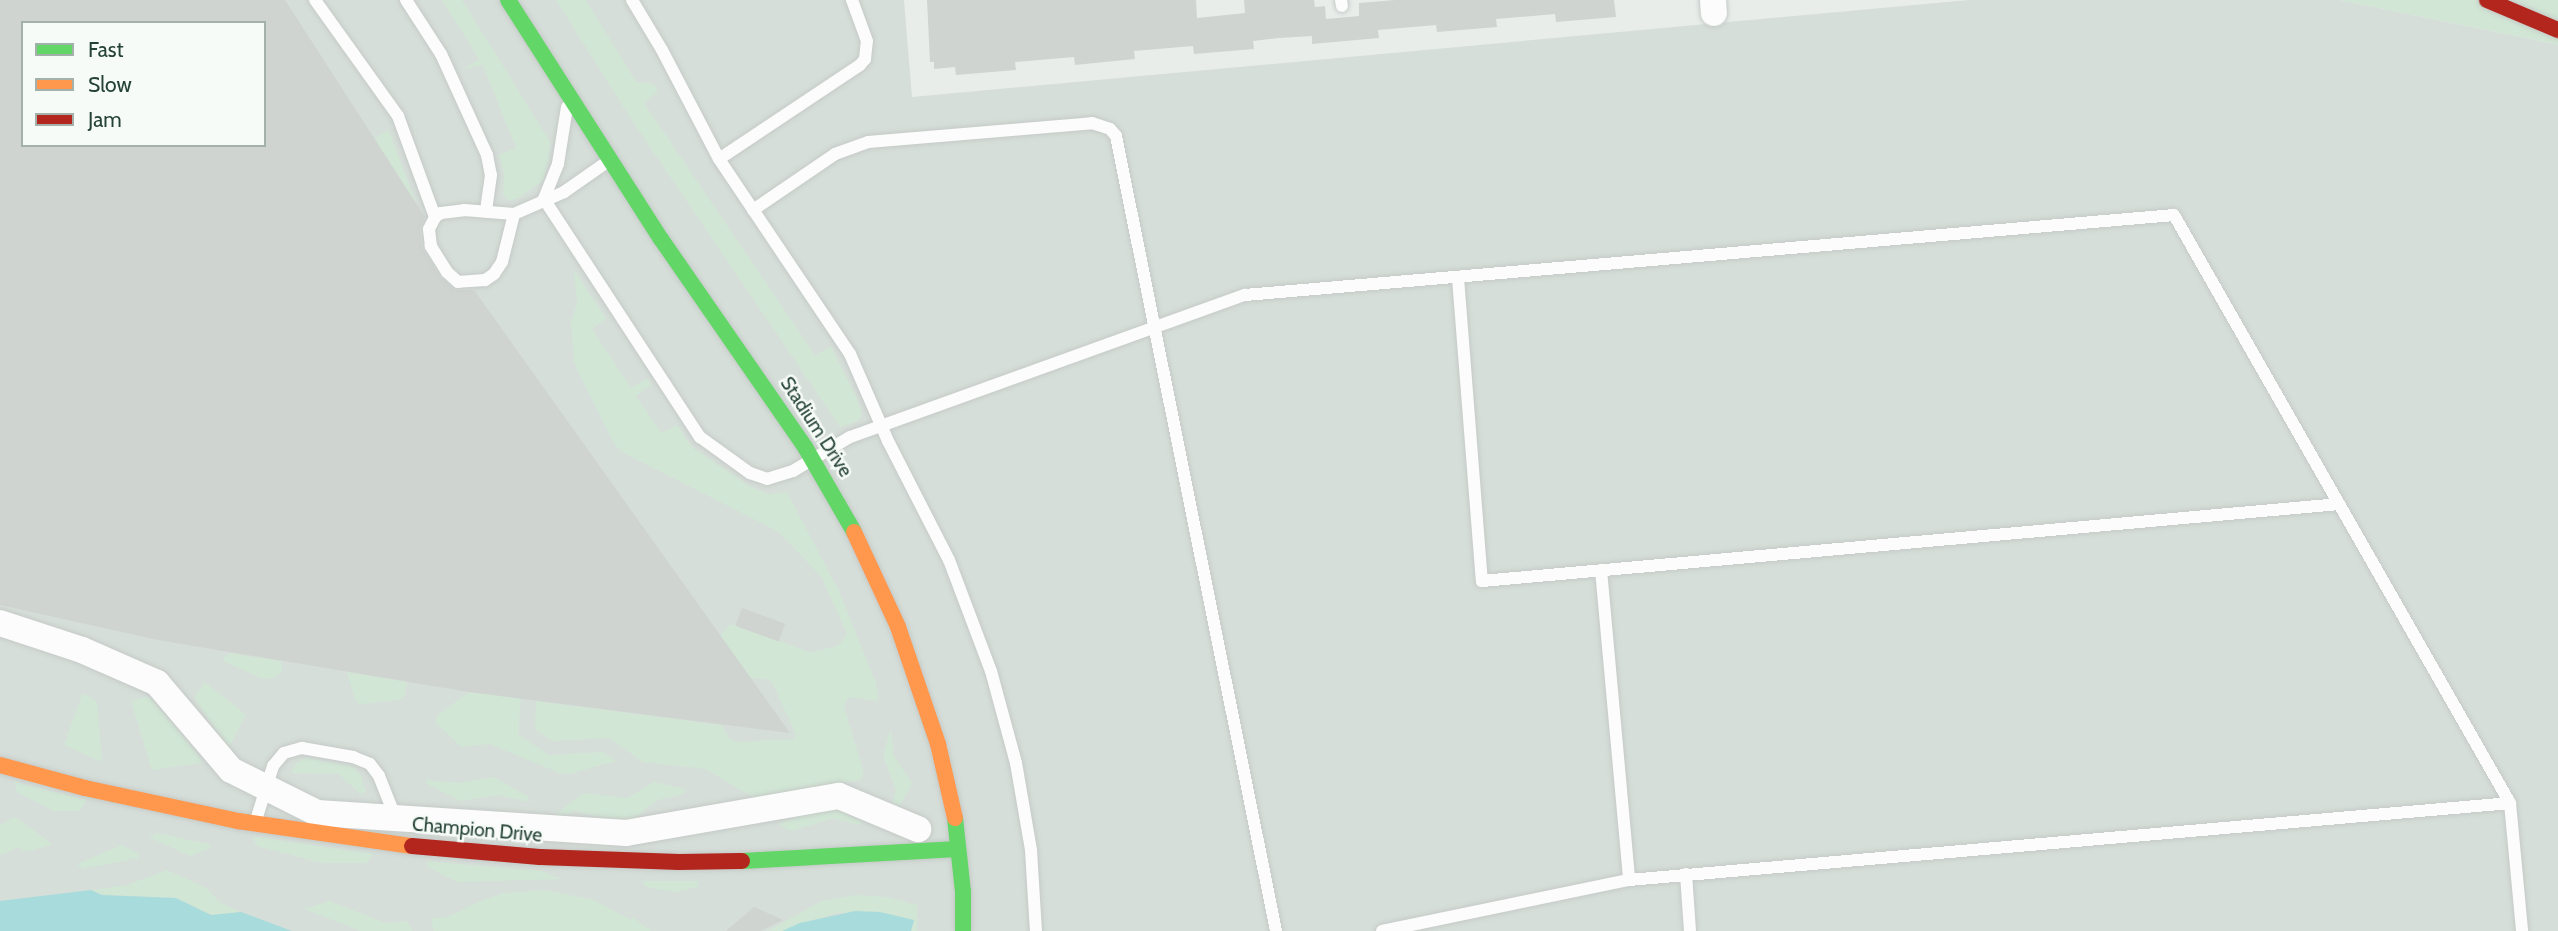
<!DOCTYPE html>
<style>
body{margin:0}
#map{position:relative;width:2558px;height:931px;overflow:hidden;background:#e8edea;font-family:Cabin,sans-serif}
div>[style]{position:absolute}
.built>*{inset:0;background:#d6ded9}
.green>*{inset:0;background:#d1e6d5}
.water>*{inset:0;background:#a8dbdb}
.building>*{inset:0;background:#cfd4d1;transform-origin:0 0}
.roads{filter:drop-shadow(0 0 2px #c5cac7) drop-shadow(0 0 2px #c5cac7)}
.lane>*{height:12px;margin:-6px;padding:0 6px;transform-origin:6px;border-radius:6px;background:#fcfcfc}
.street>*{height:26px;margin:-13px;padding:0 13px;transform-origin:13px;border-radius:13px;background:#fcfcfc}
.fast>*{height:16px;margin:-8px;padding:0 8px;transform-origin:8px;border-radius:8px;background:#63d668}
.slow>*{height:16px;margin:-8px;padding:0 8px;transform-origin:8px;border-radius:8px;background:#ff974d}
.jam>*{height:16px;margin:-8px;padding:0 8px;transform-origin:8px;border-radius:8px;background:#b3261e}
span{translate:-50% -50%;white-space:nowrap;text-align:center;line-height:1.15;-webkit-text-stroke:5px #f7fbf8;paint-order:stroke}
.street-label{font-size:19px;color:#244236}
.legend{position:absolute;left:21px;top:21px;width:245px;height:126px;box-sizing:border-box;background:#f7fbf8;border:2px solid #a3b1aa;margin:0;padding:9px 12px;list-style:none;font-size:21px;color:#244236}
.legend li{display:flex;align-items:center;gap:14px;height:35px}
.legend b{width:35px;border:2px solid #a3b1aa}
</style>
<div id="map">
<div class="built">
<div style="clip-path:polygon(evenodd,0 0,904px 0,912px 97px,1969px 0,2340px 0,2555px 44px,2558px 45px,2558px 931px,0 931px,0 0,23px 23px,264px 23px,264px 145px,23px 145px,23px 23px)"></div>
</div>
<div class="green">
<div style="clip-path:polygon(442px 0,462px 0,551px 143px,544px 180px,517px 199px,508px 200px,503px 195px,504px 173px,499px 155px,516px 148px,483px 65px,464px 69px,479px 59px)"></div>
<div style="clip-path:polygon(556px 0,586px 0,636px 82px,654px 84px,658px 92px,644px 103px,815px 355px,831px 347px,857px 398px,862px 414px,857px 422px,840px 427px,633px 122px)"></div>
<div style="clip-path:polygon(2340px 0,2558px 0,2558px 45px,2555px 44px)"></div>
<div style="clip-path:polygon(386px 131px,389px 131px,417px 206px,373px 139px)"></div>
<div style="clip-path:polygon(574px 270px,606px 318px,592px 329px,631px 388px,647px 379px,651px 385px,636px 396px,661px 433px,677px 425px,693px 448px,751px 487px,768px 494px,787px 492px,840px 593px,876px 683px,879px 701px,848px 697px,844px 707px,864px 773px,861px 780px,758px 800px,705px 769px,643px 762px,609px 738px,553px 741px,535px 730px,536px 701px,721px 725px,730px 739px,737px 742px,794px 739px,796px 735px,772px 682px,766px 679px,750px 678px,720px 636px,730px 624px,810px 652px,838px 646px,847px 634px,821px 576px,777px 531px,624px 453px,615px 445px,574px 363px,571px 322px,577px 304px)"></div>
<div style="clip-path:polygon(229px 653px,281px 661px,282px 672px,274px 678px,264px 679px,224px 662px,223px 658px)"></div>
<div style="clip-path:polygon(347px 672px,407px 682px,404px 697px,399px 700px,360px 704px,355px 700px)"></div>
<div style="clip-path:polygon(205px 682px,246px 715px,229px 747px,194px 698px)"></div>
<div style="clip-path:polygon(469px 692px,521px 698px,518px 734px,549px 755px,603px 752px,616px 761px,565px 775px,489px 744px,461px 747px,435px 722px,438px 715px)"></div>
<div style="clip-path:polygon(85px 694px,97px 702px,102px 762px,64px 745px,82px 695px)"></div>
<div style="clip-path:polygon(145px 697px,150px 698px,170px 721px,200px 758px,201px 763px,152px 770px,132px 705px,132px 701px)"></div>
<div style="clip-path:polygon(891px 729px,894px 756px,912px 783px,899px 807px,892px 804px,896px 790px,883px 755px)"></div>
<div style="clip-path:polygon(306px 758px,352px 767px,360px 774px,366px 792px,360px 794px,339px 774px,292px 773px,296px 763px)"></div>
<div style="clip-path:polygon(493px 777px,528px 796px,529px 802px,499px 795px,460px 801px,425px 783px,427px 780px,458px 783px)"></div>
<div style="clip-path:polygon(14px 782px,87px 800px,80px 811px,54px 811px,17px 792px)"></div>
<div style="clip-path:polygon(654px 782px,684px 789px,686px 793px,658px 800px,631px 821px,622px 823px,575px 811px,560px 817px,556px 814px,583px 793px,627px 798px)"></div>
<div style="clip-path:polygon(831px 806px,864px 823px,858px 825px,833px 818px,792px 831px,778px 824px)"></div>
<div style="clip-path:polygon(15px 817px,50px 842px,51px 845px,25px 852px,19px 847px,0 855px,0 825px)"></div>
<div style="clip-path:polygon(157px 833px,208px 844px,211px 848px,190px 856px,149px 837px)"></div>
<div style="clip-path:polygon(252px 836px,373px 854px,367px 863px,322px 863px,257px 846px)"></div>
<div style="clip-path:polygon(122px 845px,138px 854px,138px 858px,83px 869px,77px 864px)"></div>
<div style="clip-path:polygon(426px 861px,542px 871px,561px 879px,457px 882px,428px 867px)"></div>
<div style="clip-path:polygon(167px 870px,207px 888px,219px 902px,241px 912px,212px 915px,176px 898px,102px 895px,91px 890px,127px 885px)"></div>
<div style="clip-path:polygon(642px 881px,699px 881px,697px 887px,675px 892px,646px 887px)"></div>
<div style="clip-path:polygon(545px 890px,594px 900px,631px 920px,633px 917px,651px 931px,434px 931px,431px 919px,450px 916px,478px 902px,504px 893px)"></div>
<div style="clip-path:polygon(855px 895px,887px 897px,917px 905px,917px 931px,911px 931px,914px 921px,837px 913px,782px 931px,767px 931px,822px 901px)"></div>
<div style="clip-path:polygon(329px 901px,386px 923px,408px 921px,412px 931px,361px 931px,304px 909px)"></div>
</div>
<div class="water">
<div style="clip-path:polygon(91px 890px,102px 895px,176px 898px,211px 915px,241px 912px,292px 931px,0 931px,0 901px)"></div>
<div style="clip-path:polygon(855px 911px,880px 912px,914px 920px,911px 931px,782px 931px,800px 923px)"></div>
</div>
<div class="building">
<div style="clip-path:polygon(evenodd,0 0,285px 0,425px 217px,420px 229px,422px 248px,440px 277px,455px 290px,474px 290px,790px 733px,469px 692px,158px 640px,0 605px,0 0,23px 23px,264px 23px,264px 145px,23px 145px,23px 23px)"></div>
<div style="clip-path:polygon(927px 0,1196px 0,1197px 18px,1245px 13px,1244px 0,1314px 0,1315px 7px,1325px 6px,1326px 19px,1359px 16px,1359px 3px,1395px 0,1614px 0,1616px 17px,1556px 22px,1555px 14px,1496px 19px,1497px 27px,1437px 32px,1436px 25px,1378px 30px,1379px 38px,1312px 44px,1312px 36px,1279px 38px,1253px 41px,1254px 49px,1194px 54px,1193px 46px,1134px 51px,1135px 59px,1075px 65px,1074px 57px,1015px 62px,1016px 70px,956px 75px,955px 67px,934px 69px,934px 62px,930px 62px)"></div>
<div style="left:742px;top:608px;width:46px;height:19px;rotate:20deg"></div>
<div style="clip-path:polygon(754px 907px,783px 920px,761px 931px,726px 931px)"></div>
</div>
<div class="roads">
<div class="lane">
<div style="left:315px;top:0;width:143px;rotate:54.4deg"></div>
<div style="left:398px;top:116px;width:108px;rotate:69.9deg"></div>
<div style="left:406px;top:0;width:64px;rotate:57.1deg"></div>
<div style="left:441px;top:54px;width:111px;rotate:65.5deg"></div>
<div style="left:487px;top:155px;width:20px;rotate:79deg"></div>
<div style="left:491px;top:175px;width:37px;rotate:98deg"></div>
<div style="left:632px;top:0;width:58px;rotate:59deg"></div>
<div style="left:662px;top:50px;width:123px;rotate:62.4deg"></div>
<div style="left:719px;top:159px;width:235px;rotate:56.1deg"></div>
<div style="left:850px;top:354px;width:95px;rotate:66.4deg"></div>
<div style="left:888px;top:441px;width:134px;rotate:62.9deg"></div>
<div style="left:949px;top:560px;width:119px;rotate:69.3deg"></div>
<div style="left:991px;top:671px;width:95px;rotate:74.8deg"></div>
<div style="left:1016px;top:763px;width:88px;rotate:80.2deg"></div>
<div style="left:1031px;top:850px;width:81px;rotate:86.5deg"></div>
<div style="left:1341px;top:0;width:6px;rotate:81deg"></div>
<div style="left:567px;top:107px;width:58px;rotate:99deg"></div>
<div style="left:558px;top:164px;width:38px;rotate:112deg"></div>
<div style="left:544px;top:199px;width:285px;rotate:56.8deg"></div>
<div style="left:700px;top:437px;width:62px;rotate:35.8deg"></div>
<div style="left:750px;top:473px;width:18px;rotate:19deg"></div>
<div style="left:767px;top:479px;width:27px;rotate:-17deg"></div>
<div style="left:793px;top:471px;width:66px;rotate:-30.8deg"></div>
<div style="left:850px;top:437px;width:420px;rotate:-19.8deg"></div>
<div style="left:1245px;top:295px;width:932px;rotate:-4.92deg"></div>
<div style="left:2174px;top:215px;width:677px;rotate:60.26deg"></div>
<div style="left:2510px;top:803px;width:129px;rotate:84.6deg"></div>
<div style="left:719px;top:159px;width:169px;rotate:-33.7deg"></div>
<div style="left:860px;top:65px;width:8px;rotate:-50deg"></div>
<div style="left:865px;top:59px;width:18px;rotate:-84deg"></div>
<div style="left:867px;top:41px;width:44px;rotate:-110.1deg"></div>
<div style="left:753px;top:210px;width:99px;rotate:-34.3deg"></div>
<div style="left:835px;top:154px;width:35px;rotate:-20deg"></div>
<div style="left:868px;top:142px;width:225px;rotate:-4.8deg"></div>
<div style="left:1092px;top:123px;width:19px;rotate:18deg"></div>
<div style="left:1110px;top:129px;width:9px;rotate:49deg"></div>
<div style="left:1116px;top:136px;width:811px;rotate:78.62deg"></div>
<div style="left:514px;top:214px;width:49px;rotate:104deg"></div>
<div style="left:502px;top:262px;width:14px;rotate:124deg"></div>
<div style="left:494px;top:274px;width:11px;rotate:146deg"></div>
<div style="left:485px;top:280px;width:27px;rotate:176deg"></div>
<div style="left:458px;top:282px;width:15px;rotate:-138deg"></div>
<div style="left:447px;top:272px;width:31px;rotate:-122deg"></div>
<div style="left:431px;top:246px;width:17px;rotate:-97deg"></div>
<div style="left:429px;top:229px;width:13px;rotate:-63deg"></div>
<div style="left:435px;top:217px;width:7px;rotate:-34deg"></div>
<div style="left:441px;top:213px;width:23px;rotate:-7deg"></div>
<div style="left:464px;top:210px;width:50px;rotate:4.6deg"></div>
<div style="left:514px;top:214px;width:55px;rotate:-23.7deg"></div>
<div style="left:564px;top:192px;width:52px;rotate:-34.9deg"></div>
<div style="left:1458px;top:278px;width:304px;rotate:85.5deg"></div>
<div style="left:1482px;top:581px;width:860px;rotate:-5.13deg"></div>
<div style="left:1601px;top:570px;width:311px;rotate:84.8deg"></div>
<div style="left:256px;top:820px;width:57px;rotate:-72.5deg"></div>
<div style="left:273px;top:766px;width:17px;rotate:-50deg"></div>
<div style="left:284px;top:753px;width:19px;rotate:-16deg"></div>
<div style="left:302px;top:748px;width:52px;rotate:10deg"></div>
<div style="left:353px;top:757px;width:18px;rotate:22deg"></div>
<div style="left:370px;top:764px;width:15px;rotate:53deg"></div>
<div style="left:379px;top:776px;width:46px;rotate:68.4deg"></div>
<div style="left:1686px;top:874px;width:57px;rotate:86deg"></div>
<div style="left:1382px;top:931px;width:252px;rotate:-11.7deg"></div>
<div style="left:1629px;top:880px;width:884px;rotate:-4.99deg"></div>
</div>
<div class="street">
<div style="left:1713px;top:0;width:13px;rotate:86deg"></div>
<div style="left:0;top:623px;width:86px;rotate:18.2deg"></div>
<div style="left:82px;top:650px;width:82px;rotate:23.7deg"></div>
<div style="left:157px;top:683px;width:114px;rotate:49.6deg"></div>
<div style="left:231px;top:770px;width:96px;rotate:26.6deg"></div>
<div style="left:317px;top:813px;width:310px;rotate:3.7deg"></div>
<div style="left:626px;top:833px;width:216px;rotate:-9.9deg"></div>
<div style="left:839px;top:796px;width:86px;rotate:22.7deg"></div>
</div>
<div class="fast">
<div style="left:508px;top:0;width:284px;rotate:57.4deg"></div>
<div style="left:661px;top:239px;width:253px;rotate:55.3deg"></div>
<div style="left:805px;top:447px;width:98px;rotate:60deg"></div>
<div style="left:955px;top:818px;width:74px;rotate:83.8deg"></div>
<div style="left:963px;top:892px;width:39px;rotate:90deg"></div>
<div style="left:742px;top:861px;width:216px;rotate:-3.2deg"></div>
</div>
<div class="slow">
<div style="left:854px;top:532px;width:105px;rotate:65.1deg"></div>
<div style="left:898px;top:627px;width:124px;rotate:71.1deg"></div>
<div style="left:938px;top:744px;width:76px;rotate:77.1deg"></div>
<div style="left:0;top:765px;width:88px;rotate:15.1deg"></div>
<div style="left:85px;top:788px;width:157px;rotate:12.2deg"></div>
<div style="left:238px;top:821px;width:176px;rotate:8.2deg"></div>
</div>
<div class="jam">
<div style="left:2487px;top:0;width:77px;rotate:22.9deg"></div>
<div style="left:412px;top:846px;width:128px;rotate:4.9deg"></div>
<div style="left:540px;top:857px;width:139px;rotate:2.1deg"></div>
<div style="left:679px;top:862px;width:63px;rotate:-0.9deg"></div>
</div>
</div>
<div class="street-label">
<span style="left:816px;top:427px;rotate:57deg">Stadium Drive</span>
<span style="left:477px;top:830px;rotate:5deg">Champion Drive</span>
</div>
<ul class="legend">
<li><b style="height:9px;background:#63d668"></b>Fast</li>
<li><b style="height:9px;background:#ff974d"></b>Slow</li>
<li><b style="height:9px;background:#b3261e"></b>Jam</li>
</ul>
</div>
